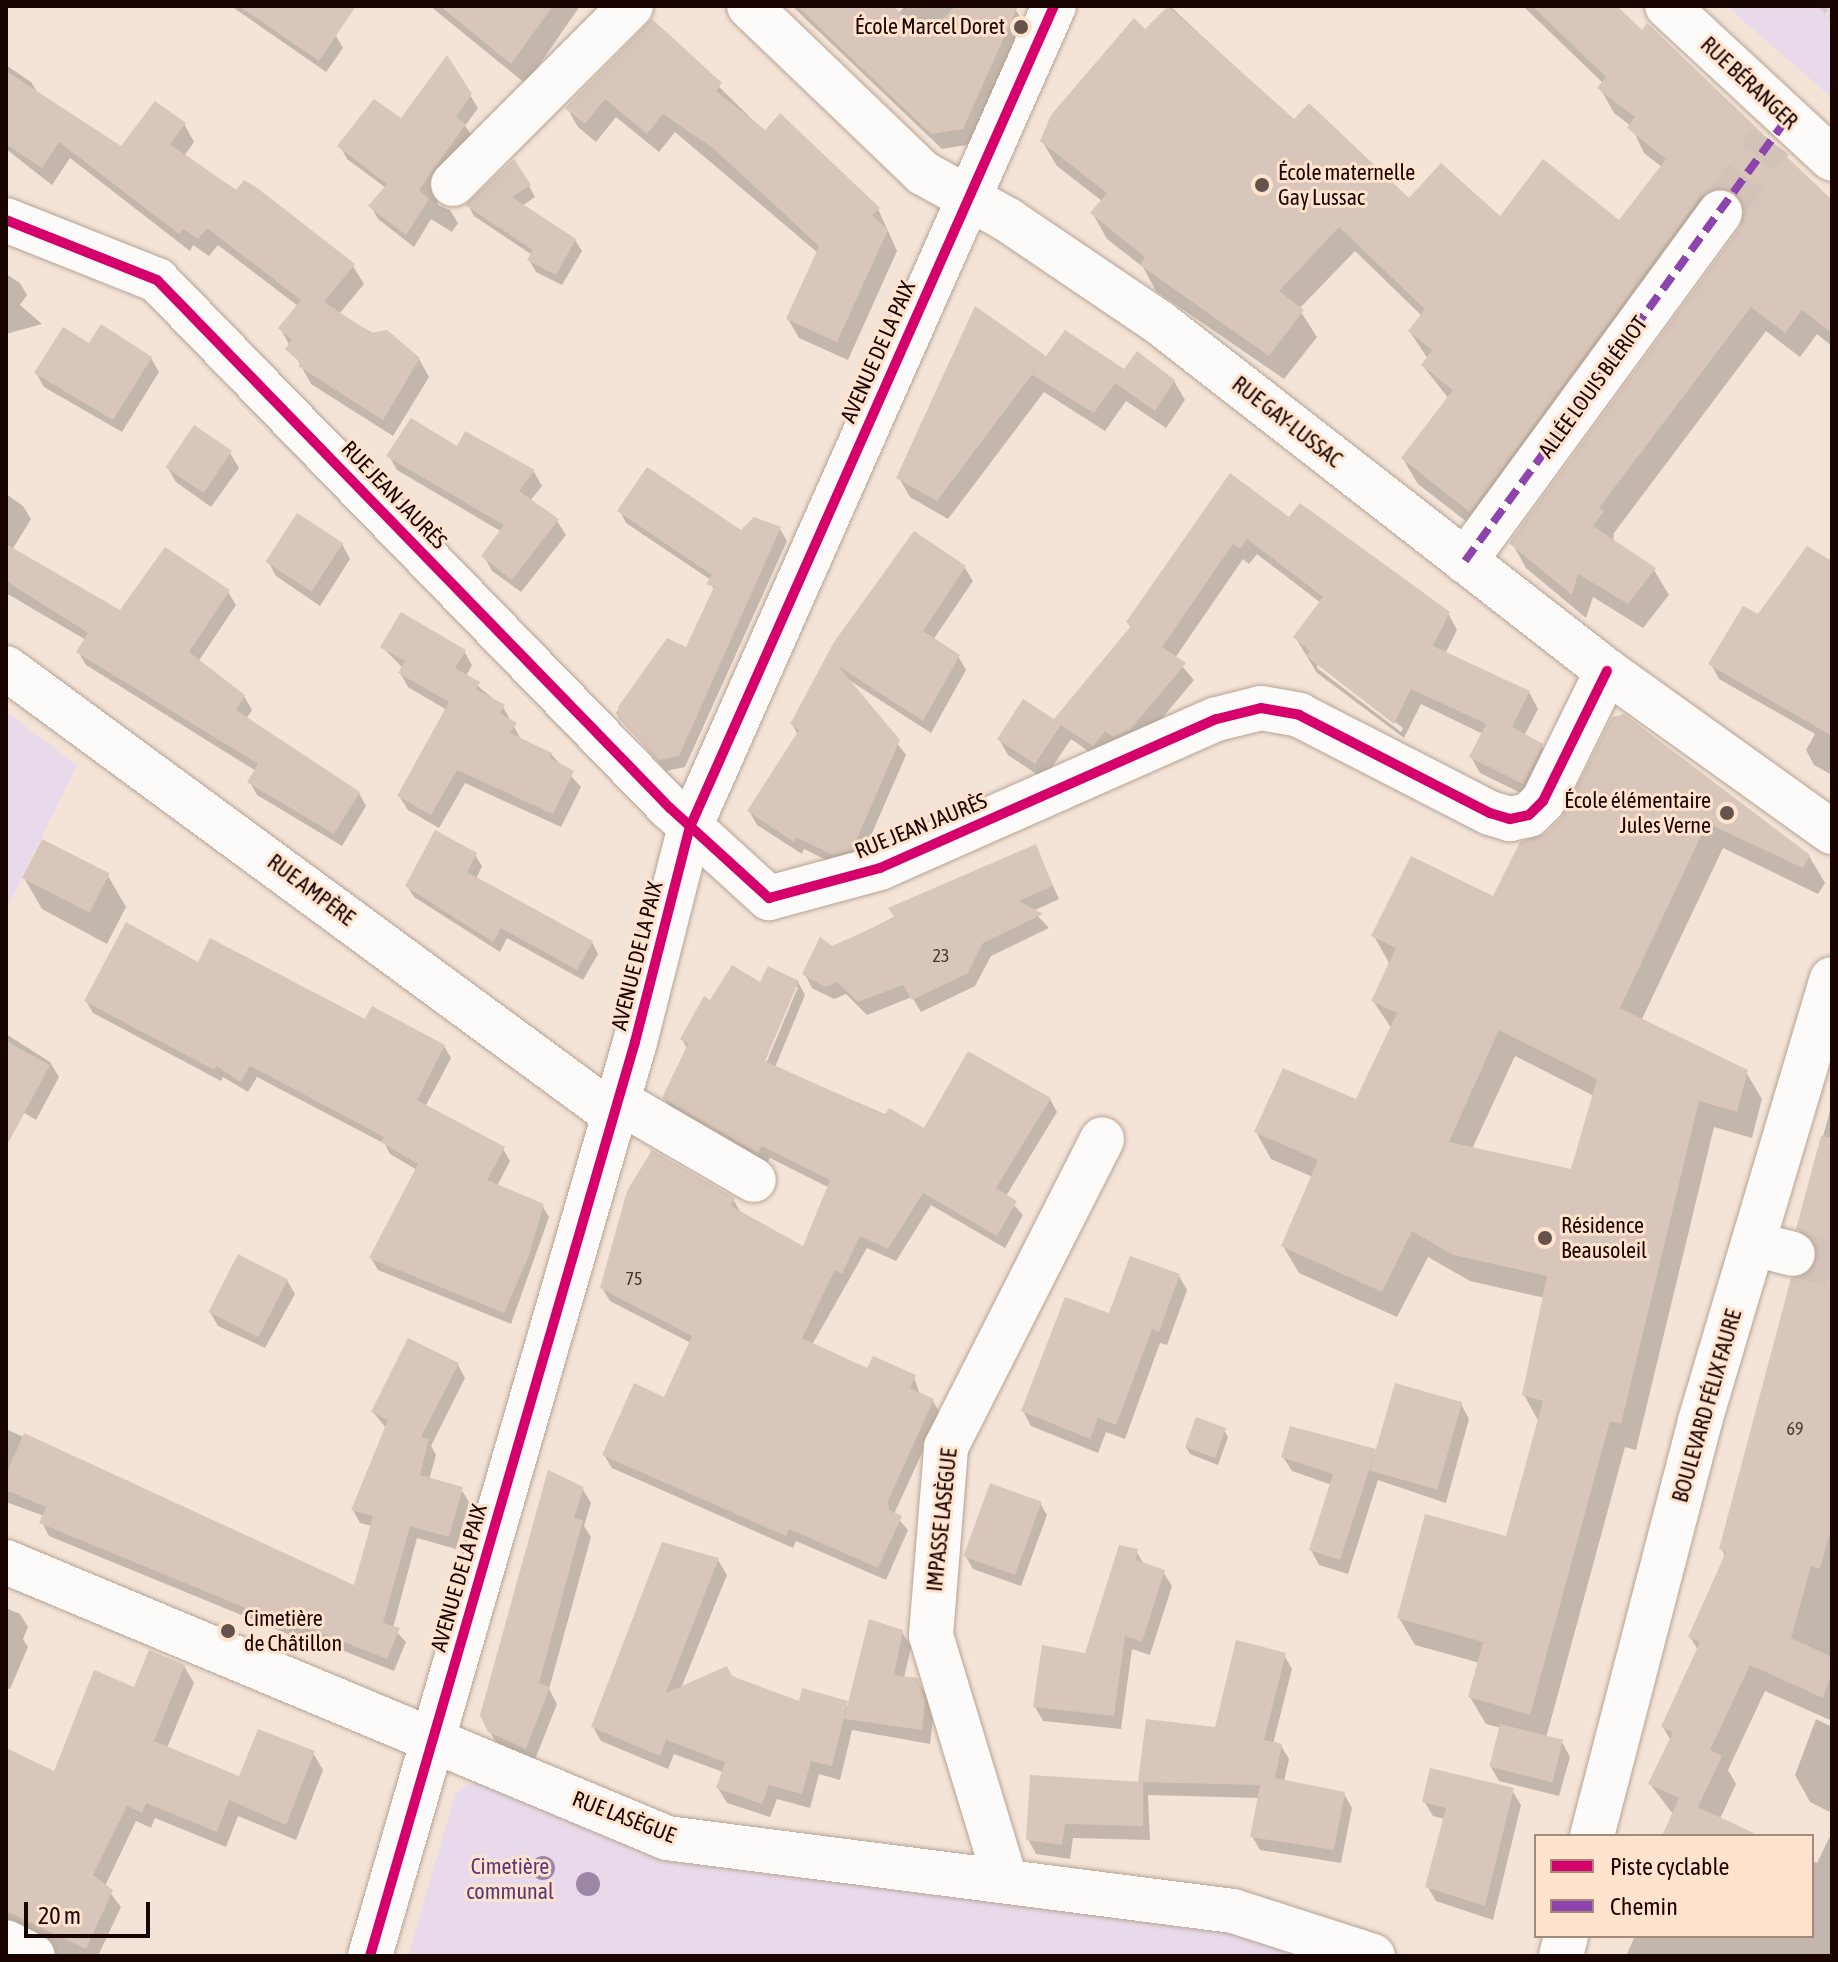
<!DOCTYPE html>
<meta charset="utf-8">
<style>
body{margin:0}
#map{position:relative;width:1838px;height:1962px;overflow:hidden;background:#f4e4d8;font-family:"Asap Condensed",sans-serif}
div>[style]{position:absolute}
.green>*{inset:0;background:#e8daeb}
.shadow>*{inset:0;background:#0003}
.building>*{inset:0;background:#d7c6b9;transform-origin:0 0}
.minor-tunnel>*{height:44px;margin-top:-22px;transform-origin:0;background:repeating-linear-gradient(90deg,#d3c2b8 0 44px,transparent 0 66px)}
.path>*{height:5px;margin-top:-2.5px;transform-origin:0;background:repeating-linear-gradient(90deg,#d4ceca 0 8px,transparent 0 12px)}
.roads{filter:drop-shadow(0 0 2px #b7a494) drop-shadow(0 0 2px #b7a494)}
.minor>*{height:44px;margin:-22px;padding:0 22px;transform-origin:22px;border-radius:22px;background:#fdfbf9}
.quiet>*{height:8px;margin-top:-4px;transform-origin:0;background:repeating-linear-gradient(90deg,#8e44ad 0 16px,transparent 0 24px)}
.cycleway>*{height:10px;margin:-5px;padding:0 5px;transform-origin:5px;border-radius:5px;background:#d6006c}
.trees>*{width:24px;height:24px;margin:-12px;border-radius:50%;background:#9b86a6}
.dots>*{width:22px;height:22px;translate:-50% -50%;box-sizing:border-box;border:4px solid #ffe3cd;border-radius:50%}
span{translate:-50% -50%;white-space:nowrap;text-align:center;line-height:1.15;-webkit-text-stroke:6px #ffe3cd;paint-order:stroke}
.number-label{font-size:18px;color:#49342e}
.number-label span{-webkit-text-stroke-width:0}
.poi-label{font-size:22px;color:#1a0400}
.right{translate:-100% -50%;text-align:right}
.left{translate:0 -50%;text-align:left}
.street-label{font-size:22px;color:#1a0400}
.park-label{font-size:22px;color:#53397d}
.frame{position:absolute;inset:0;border:8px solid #1a0400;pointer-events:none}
.legend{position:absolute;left:1534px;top:1834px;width:280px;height:104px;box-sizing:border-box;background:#ffe3cd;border:2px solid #a38a7b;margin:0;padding:10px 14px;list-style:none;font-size:24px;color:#1a0400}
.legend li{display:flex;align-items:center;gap:16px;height:40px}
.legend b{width:40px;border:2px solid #a38a7b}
.scale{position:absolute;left:24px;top:1902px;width:126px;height:36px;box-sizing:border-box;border:4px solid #1a0400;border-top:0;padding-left:10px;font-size:24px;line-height:28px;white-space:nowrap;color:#1a0400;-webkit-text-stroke:6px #ffe3cd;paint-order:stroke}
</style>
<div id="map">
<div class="green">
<div style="clip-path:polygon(1728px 6px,1832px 6px,1832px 98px,1742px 20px)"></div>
<div style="clip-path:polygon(6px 712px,77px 765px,6px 910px)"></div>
<div style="clip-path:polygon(476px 1781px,663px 1861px,1221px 1930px,1304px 1956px,408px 1956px,456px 1792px)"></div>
</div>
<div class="shadow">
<div style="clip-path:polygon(231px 6px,293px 6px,336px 36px,343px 48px,326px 72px)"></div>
<div style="clip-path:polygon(430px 6px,580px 6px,526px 84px)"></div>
<div style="clip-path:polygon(792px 6px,890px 6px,898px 14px,905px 6px,1013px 6px,1025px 24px,972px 144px,942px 149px)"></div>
<div style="clip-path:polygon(1170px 6px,1294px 122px,1409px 201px,1500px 219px,1619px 223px,1662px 167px,1644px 153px,1631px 126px,1614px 113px,1600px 88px,1603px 83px,1523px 6px,1614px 6px,1832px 203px,1832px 346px,1817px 334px,1800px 357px,1766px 331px,1614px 533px,1613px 542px,1654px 570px,1669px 595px,1643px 628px,1593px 597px,1586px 618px,1526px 568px,1512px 543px,1742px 228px,1744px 215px,1725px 213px,1485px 536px,1418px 484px,1403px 459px,1449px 399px,1423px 366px,1428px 359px,1410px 332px,1422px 316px,1355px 251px,1299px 309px,1317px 337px,1284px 379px,1156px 291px,1143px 267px,1107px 239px,1093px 214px,1102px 201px,1057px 166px,1042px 141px)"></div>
<div style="clip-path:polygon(652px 21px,766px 133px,878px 209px,897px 251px,848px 360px,799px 338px,788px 319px,818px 253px,675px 132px,659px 152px,616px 117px,596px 142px,578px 127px,567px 108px)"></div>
<div style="clip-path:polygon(6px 65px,31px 82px,39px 95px,121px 149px,184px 124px,194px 142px,184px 156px,353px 266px,364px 284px,339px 314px,419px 359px,429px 377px,393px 436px,311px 384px,280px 328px,298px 306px,218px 245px,209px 256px,193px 245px,190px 251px,70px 158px,52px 185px,6px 149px)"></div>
<div style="clip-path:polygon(470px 95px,478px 108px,465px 126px,478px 143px,435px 192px,438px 205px,450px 210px,458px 223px,452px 232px,431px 219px,414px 247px,378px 219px,371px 206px,386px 188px,347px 159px,340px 146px)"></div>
<div style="clip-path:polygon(529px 186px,535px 197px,522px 206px,575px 240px,582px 251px,562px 285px,536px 272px,529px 260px,532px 255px,474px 216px,468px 205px)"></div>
<div style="clip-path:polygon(6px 274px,20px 283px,27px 295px,20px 305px,42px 324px,6px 334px)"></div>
<div style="clip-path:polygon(89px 346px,151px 358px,159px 372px,122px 432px,44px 387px,36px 373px)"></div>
<div style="clip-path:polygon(1046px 359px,1174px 381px,1185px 400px,1166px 428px,1126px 401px,1105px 431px,1044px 392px,948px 519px,910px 497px,899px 478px)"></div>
<div style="clip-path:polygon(466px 433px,534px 472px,542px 486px,530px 501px,557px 521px,566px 535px,521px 592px,492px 571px,484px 556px,502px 532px,397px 470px,389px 456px,458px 448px)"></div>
<div style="clip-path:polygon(230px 453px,239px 468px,211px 507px,176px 482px,167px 467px)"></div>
<div style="clip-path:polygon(evenodd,1230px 476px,1289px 520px,1448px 613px,1457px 630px,1445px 654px,1529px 692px,1538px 709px,1524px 736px,1542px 746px,1551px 762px,1533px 799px,1480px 773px,1471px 757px,1483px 734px,1421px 704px,1404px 738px,1317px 673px,1295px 637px,1321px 603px,1257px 554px,1249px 564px,1243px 559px,1175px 658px,1194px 680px,1139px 746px,1102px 761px,1071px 739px,1044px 779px,1008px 755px,999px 739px,1054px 722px,1131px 628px,1128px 623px,1230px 476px,1317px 662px,1403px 728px,1401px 732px,1317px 668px,1317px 662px)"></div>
<div style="clip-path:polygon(6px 494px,23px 506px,31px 519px,12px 550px,121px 613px,228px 592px,236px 605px,198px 662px,244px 696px,252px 710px,246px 719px,359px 793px,366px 806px,342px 846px,257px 795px,250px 782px,256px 771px,86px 665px,78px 652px,86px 640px,6px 593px)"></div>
<div style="clip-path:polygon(620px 511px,741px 532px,780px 529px,787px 541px,685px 767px,666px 771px,616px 713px,668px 640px,687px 649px,714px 593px,711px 580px,626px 523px)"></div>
<div style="clip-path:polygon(342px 544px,350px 559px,320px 606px,276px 576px,268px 561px)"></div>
<div style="clip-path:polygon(1832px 565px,1832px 775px,1814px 765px,1806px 750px,1815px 734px,1719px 679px,1711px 664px,1758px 617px)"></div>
<div style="clip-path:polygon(965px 568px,973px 581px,933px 640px,958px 656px,966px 670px,931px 733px,849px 680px,906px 755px,859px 863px,842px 868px,804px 849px,802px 854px,757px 825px,749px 811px,798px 735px,792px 724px,836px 643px)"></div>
<div style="clip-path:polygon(382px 647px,464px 651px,472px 665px,466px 676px,503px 707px,522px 741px,551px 754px,581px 787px,561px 827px,465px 783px,439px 828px,408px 810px,399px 796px,447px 710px,408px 687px,400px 673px,403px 668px)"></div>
<div style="clip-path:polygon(evenodd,1613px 719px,1809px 856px,1825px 883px,1818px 894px,1723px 848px,1641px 1021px,1746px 1072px,1762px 1099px,1752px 1138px,1714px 1127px,1636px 1450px,1625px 1447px,1546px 1738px,1562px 1742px,1570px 1757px,1559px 1796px,1499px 1781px,1491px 1767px,1501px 1728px,1486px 1724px,1470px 1697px,1480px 1663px,1415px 1645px,1399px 1618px,1507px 1538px,1539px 1422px,1524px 1395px,1545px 1298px,1470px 1281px,1428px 1257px,1397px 1317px,1299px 1273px,1283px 1246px,1313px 1177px,1271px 1159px,1256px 1132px,1357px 1102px,1392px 1029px,1373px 1001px,1389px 963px,1374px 936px,1493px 898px,1563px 820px,1613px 719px,1515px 1056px,1594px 1096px,1573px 1171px,1472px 1149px,1515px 1056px)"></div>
<div style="clip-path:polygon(1035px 847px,1059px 899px,1033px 911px,1049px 928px,991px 956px,975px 986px,921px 1012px,912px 997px,867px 1015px,846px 994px,834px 999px,812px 988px,805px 974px,832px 948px)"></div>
<div style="clip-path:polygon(475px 855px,482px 866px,476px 879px,592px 942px,598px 954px,583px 980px,507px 938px,500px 952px,414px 897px,407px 886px)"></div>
<div style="clip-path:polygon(108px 876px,126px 907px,107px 944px,42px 909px,24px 878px)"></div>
<div style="clip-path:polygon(198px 964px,444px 1046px,451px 1058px,425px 1107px,503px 1149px,510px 1161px,497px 1186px,542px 1205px,549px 1217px,511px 1324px,378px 1270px,371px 1258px,417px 1170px,390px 1154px,385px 1144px,257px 1077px,248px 1092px,223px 1077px,221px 1081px,93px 1013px,86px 1001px)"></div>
<div style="clip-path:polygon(evenodd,798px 982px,805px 995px,775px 1067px,924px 1131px,1050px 1099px,1057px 1112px,1006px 1196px,1023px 1215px,1005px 1248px,931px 1205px,896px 1261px,867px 1248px,812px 1345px,868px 1371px,914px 1377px,920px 1395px,933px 1401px,940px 1414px,894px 1514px,908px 1530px,886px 1580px,796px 1541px,793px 1548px,612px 1468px,604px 1455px,665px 1399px,691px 1343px,610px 1301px,602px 1288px,733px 1199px,741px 1213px,804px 1249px,830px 1188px,770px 1158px,766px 1165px,672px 1111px,664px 1098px,688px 1050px,682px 1039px,711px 1003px,760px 985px,798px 982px,794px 987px,798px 987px,763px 1071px,760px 1069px,794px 987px)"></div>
<div style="clip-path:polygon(6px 1034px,50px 1062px,59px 1077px,36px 1120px,6px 1102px)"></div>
<div style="clip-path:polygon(1832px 1103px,1832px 1721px,1765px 1691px,1728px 1770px,1736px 1784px,1720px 1819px,1757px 1836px,1663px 1836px,1673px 1814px,1650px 1784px,1671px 1741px,1663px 1727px,1698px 1650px,1690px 1637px,1726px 1558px,1721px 1548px,1818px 1258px,1798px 1229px)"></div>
<div style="clip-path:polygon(1179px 1276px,1187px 1290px,1167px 1345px,1160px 1343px,1125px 1439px,1106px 1432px,1098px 1453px,1031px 1426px,1023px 1411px,1110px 1316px)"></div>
<div style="clip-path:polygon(287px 1280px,295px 1294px,265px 1348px,218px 1326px,210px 1312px)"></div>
<div style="clip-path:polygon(458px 1365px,465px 1378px,431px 1446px,436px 1455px,429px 1480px,461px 1489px,469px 1502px,456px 1549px,417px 1538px,393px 1628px,406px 1642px,394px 1671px,304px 1635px,302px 1640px,49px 1536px,42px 1522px,44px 1516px,6px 1502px,6px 1429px,355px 1588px,372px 1526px,360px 1523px,353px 1510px,386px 1428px,373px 1412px)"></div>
<div style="clip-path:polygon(1461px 1404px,1469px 1419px,1446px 1503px,1378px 1480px,1348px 1574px,1319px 1565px,1311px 1550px,1332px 1485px,1292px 1471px,1283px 1457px,1376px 1454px)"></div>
<div style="clip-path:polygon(1224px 1430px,1228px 1437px,1218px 1465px,1190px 1454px,1186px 1447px)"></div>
<div style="clip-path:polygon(582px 1488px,591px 1503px,584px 1526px,591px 1537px,549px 1689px,557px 1704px,534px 1762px,499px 1747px,490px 1732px)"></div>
<div style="clip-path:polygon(1040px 1503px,1047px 1515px,1021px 1586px,973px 1569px,966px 1557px)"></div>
<div style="clip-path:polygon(1136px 1551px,1145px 1566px,1163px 1572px,1172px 1586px,1150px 1655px,1132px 1649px,1121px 1729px,1043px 1721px,1035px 1707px,1087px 1655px)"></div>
<div style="clip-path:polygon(718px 1560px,727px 1575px,681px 1688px,732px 1678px,800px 1704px,849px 1706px,902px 1632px,911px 1647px,904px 1678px,917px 1680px,926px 1695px,933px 1719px,930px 1744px,852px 1730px,840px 1780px,819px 1774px,810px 1808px,777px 1799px,770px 1817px,727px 1803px,718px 1788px,723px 1772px,674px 1754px,668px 1769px,601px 1741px,593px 1727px)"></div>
<div style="clip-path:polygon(6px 1608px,20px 1614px,28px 1627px,23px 1639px,28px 1647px,10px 1689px,6px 1688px)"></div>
<div style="clip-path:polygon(1284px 1655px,1292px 1669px,1273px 1744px,1281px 1746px,1289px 1759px,1284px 1782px,1344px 1794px,1352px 1808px,1341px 1863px,1260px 1850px,1252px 1836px,1259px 1798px,1148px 1795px,1150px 1840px,1073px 1838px,1070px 1859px,1036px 1854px,1028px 1839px,1139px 1784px,1216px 1729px)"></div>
<div style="clip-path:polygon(184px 1666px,194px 1683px,167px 1748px,240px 1779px,313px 1753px,323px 1770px,296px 1840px,238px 1816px,226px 1847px,155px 1818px,151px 1828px,136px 1821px,105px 1886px,121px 1907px,98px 1956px,60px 1956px,14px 1933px,6px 1938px,6px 1750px,55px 1773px,135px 1689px)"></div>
<div style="clip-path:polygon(1816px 1719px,1832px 1727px,1832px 1813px,1810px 1802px,1795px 1775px)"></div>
<div style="clip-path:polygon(1512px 1790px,1521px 1805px,1493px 1920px,1436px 1901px,1427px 1886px,1445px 1819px,1433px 1816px,1424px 1801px)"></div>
<div style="clip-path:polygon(1832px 1832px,1832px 1956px,1626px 1956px,1635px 1936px,1812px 1936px,1812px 1861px,1817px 1863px)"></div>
</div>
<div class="building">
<div style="clip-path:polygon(239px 6px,356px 6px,319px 61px)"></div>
<div style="clip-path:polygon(440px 6px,553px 6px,511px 64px)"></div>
<div style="clip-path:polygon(797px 6px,893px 6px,926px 37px,955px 6px,1018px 6px,963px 129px,931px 134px)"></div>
<div style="clip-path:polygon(1168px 6px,1294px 119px,1309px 103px,1409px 198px,1441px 163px,1500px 216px,1543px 159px,1619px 220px,1666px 159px,1627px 128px,1635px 117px,1597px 88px,1606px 77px,1532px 6px,1617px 6px,1642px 30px,1647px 23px,1832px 200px,1832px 333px,1802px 310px,1785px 333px,1751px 307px,1599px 508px,1604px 511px,1593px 526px,1656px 568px,1628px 604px,1578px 574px,1572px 595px,1509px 543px,1740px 227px,1742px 201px,1722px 187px,1700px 197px,1470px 512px,1401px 458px,1453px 390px,1421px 365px,1432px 350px,1408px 331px,1425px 309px,1339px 227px,1279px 291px,1304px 310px,1269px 356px,1140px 265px,1145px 257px,1090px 213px,1107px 193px,1040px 141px,1051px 115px,1134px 18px,1145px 29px)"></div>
<div style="clip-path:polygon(652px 19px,722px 83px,716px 91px,765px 130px,780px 113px,880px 208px,872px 215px,888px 230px,837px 342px,786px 319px,819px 246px,714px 149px,663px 114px,647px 134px,605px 99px,585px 124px,565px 108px)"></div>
<div style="clip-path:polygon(447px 55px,472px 94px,456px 117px,466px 124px,419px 190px,429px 199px,406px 235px,368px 206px,387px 184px,337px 146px,374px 99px,401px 118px)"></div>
<div style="clip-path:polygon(6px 71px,121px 146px,155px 101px,186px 123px,170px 144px,236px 190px,244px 180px,256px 187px,355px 264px,324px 302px,371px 333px,387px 330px,420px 358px,383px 420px,298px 366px,301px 363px,285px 349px,292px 340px,278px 328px,301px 300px,207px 228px,198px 239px,183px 229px,179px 234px,59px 142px,42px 168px,6px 144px)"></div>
<div style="clip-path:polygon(514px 159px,531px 185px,512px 197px,576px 239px,556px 275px,527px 260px,533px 250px,465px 205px)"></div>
<div style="clip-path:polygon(975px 306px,1046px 356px,1065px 330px,1124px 369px,1137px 351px,1175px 380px,1155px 411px,1115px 383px,1094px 413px,1032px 375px,1036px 369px,937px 501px,896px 478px)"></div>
<div style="clip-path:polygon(101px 324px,152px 357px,113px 420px,34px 373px,63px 327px,89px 343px)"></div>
<div style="clip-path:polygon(411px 418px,457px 446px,465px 431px,535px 470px,519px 491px,559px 519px,512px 580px,481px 556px,504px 525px,386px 456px)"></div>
<div style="left:194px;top:425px;width:46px;height:51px;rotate:34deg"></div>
<div style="clip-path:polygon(647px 467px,741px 530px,754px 517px,781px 527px,679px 756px,658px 760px,618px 718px,618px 707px,667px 638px,686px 647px,714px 587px,706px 584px,712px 575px,617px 511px)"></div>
<div style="clip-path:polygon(1230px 473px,1289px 517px,1300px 503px,1450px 612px,1433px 646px,1530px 691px,1512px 727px,1543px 744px,1523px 784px,1469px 757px,1486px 724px,1411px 689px,1394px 724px,1306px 656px,1310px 651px,1293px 637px,1323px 597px,1247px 539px,1240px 549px,1233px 544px,1162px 647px,1186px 663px,1130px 730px,1113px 737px,1105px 731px,1093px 746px,1061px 725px,1035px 764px,997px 739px,1023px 699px,1054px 719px,1131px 626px,1126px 622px)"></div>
<div style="left:297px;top:513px;width:55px;height:58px;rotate:33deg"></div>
<div style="clip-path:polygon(914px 531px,966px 566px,923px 631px,960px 655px,923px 721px,838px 666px,900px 740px,852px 850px,833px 855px,796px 837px,794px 842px,747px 811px,799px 730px,790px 724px,834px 642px)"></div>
<div style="clip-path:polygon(6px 544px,120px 610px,165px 547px,230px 590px,189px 652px,245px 695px,236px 710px,360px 792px,334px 834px,247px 782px,258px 764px,76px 652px,88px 633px,6px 581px)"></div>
<div style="clip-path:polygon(1807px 546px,1832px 561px,1832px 736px,1708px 664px,1743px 606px,1758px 614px)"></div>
<div style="clip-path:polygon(401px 612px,466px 650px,455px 668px,480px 682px,476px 689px,505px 705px,500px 713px,517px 723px,510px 733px,552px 753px,550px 758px,574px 771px,553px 814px,457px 770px,431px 815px,397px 796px,449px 702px,398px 673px,405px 661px,380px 647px)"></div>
<div style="clip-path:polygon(evenodd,1624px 714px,1810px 855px,1803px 868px,1707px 823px,1620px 1008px,1748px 1070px,1737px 1112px,1699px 1101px,1621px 1424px,1610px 1421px,1530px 1715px,1468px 1697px,1483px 1642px,1397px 1618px,1425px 1514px,1506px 1536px,1543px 1401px,1522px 1395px,1547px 1276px,1453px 1255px,1412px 1231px,1382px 1292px,1281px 1246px,1318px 1160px,1254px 1132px,1283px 1068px,1356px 1099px,1397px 1013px,1371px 1001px,1396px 948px,1371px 936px,1411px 856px,1493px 896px,1520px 842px,1546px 833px,1561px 818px,1612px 717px,1624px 714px,1499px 1030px,1597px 1079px,1571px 1169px,1449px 1142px,1499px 1030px)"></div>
<div style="clip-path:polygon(435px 830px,477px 853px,467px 872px,593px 941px,577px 970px,501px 928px,493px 942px,405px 886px)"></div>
<div style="left:42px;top:839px;width:76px;height:44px;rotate:27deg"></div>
<div style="clip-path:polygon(1036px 844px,1053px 886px,1019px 901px,1043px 914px,983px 943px,968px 973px,912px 1000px,903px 985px,858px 1002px,837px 982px,825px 987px,802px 974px,820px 937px,832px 946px,895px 918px,888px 908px)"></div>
<div style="clip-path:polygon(126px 922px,198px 962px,210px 938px,365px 1019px,372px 1006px,445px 1045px,417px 1100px,505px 1147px,487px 1180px,544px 1204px,528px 1258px,504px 1313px,369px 1258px,418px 1164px,381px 1142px,384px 1137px,250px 1066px,241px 1082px,216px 1066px,214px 1070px,84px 1001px)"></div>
<div style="clip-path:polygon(732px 965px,760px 982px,768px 966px,799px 981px,765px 1061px,885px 1115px,889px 1108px,924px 1128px,968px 1051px,1051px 1098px,996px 1188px,1017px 1201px,997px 1236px,923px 1193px,888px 1249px,860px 1236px,842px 1274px,835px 1270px,802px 1338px,867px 1368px,873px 1356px,916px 1375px,910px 1388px,934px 1399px,888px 1501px,889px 1510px,902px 1516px,878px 1568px,789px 1529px,786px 1536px,602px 1455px,634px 1383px,664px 1397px,692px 1336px,600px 1288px,627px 1191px,652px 1150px,735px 1198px,731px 1206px,803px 1246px,830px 1180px,762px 1146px,758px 1153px,662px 1098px,688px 1044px,680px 1039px,704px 996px,710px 1000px)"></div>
<div style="clip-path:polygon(6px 1041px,50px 1065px,6px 1147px)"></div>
<div style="clip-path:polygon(1821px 1136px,1832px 1138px,1832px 1525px,1820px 1569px,1811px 1566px,1791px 1638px,1832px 1657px,1832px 1673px,1823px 1698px,1750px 1665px,1710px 1750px,1722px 1756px,1698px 1807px,1760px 1836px,1662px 1836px,1679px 1798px,1648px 1784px,1673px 1732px,1661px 1727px,1700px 1642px,1688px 1637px,1726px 1552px,1719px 1549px,1791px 1278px,1810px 1272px,1817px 1261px,1811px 1237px,1796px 1229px)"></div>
<div style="left:238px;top:1254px;width:56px;height:65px;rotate:27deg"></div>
<div style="clip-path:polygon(1130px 1256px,1180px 1274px,1159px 1332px,1152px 1329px,1116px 1425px,1098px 1418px,1090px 1439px,1021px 1411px,1065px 1297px,1109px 1313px)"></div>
<div style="clip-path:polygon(408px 1338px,459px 1363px,421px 1437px,429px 1439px,420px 1475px,463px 1487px,449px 1537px,410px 1526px,383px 1623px,400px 1628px,387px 1659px,296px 1623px,294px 1628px,39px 1523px,46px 1507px,6px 1490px,6px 1474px,24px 1433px,354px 1585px,373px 1516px,351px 1510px,388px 1420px,371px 1412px)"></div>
<div style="left:1395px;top:1383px;width:70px;height:91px;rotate:16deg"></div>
<div style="left:1196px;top:1417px;width:32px;height:32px;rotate:20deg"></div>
<div style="clip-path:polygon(1290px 1426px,1376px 1449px,1340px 1560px,1309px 1550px,1333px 1474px,1281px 1457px)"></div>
<div style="clip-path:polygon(548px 1470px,584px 1487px,574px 1518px,583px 1520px,539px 1683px,550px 1687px,526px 1749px,488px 1732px,480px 1715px)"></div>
<div style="left:990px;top:1483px;width:55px;height:78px;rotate:20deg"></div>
<div style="clip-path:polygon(662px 1542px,719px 1558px,666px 1693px,727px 1666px,732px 1676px,799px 1701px,802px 1688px,848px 1701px,832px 1766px,811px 1761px,802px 1794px,769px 1785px,762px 1804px,716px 1788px,725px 1762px,666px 1740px,660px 1756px,591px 1727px)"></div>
<div style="clip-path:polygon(1119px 1545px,1138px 1549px,1136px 1560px,1165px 1570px,1142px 1642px,1125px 1636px,1114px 1716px,1033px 1707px,1042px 1645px,1085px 1653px)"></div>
<div style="clip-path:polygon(869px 1619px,903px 1630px,894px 1675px,918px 1678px,925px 1702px,922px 1730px,844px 1719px)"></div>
<div style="clip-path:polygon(1236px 1640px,1286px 1653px,1264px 1740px,1282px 1744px,1275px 1778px,1345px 1792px,1334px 1850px,1250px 1837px,1260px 1785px,1138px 1782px,1146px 1719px,1215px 1727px)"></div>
<div style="clip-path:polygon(149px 1650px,185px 1665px,154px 1741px,239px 1776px,258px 1729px,315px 1751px,286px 1825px,229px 1800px,217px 1832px,146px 1803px,142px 1813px,127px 1806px,93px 1875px,113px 1890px,86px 1949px,6px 1911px,6px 1748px,54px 1771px,94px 1670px,134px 1687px)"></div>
<div style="left:1500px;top:1724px;width:65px;height:44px;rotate:14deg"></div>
<div style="clip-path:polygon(1430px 1768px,1514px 1788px,1485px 1906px,1425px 1887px,1446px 1808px,1422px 1802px)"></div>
<div style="clip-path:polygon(1030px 1775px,1143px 1782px,1143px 1826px,1065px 1824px,1062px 1845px,1026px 1840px)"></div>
</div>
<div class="minor-tunnel">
<div style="left:1720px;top:212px;width:87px;rotate:-54.3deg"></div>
<div style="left:1793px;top:1254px;width:41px;rotate:15.8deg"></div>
</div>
<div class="path">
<div style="left:1821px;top:6px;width:15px;rotate:42deg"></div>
</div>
<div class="roads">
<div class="minor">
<div style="left:749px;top:6px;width:241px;rotate:43.8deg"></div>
<div style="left:923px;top:173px;width:97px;rotate:28.9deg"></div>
<div style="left:1008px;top:220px;width:184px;rotate:34.1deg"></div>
<div style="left:1160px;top:323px;width:566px;rotate:37.9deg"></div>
<div style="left:1607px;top:671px;width:277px;rotate:35.6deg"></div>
<div style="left:1667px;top:6px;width:225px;rotate:42.8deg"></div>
<div style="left:453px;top:184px;width:252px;rotate:-45deg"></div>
<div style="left:6px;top:220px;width:162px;rotate:21.7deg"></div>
<div style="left:157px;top:280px;width:736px;rotate:45.83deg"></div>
<div style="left:670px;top:808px;width:134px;rotate:42.3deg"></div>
<div style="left:769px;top:898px;width:115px;rotate:-15.1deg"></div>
<div style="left:880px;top:868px;width:368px;rotate:-23.9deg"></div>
<div style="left:1217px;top:719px;width:45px;rotate:-14deg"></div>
<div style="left:1261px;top:708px;width:39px;rotate:10deg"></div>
<div style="left:1299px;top:715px;width:215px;rotate:27.2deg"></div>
<div style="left:1490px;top:813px;width:21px;rotate:17deg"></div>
<div style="left:1510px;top:819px;width:19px;rotate:-12deg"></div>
<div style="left:1529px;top:815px;width:20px;rotate:-45deg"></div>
<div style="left:1543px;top:801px;width:145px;rotate:-63.8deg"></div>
<div style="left:1465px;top:561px;width:432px;rotate:-53.8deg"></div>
<div style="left:6px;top:668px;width:755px;rotate:36.32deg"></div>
<div style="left:618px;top:1101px;width:157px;rotate:30.2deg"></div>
<div style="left:1754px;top:1244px;width:40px;rotate:14.4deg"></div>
<div style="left:6px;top:1562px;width:716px;rotate:22.66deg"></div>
<div style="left:667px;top:1838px;width:571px;rotate:7.35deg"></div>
<div style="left:1233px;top:1911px;width:147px;rotate:17.8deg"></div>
<div style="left:1592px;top:1836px;width:429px;rotate:-75.4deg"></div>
<div style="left:1700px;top:1421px;width:461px;rotate:-73.4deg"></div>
<div style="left:1005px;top:1879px;width:255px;rotate:-106.9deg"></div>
<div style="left:931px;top:1635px;width:189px;rotate:-85.4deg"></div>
<div style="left:946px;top:1447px;width:345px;rotate:-63.1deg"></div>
<div style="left:6px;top:1942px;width:30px;rotate:27deg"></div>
<div style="left:370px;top:1956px;width:952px;rotate:-73.83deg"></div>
<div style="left:635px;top:1042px;width:222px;rotate:-75.7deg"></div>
<div style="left:690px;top:827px;width:898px;rotate:-66.09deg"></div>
<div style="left:1561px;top:1956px;width:21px;rotate:-76deg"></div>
</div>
</div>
<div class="quiet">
<div style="left:1465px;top:561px;width:545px;rotate:-53.95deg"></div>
</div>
<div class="cycleway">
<div style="left:6px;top:220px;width:162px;rotate:21.7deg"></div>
<div style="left:157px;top:280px;width:736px;rotate:45.83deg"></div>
<div style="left:670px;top:808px;width:134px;rotate:42.3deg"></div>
<div style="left:769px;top:898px;width:115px;rotate:-15.1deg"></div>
<div style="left:880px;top:868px;width:368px;rotate:-23.9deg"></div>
<div style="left:1217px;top:719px;width:45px;rotate:-14deg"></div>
<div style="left:1261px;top:708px;width:39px;rotate:10deg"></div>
<div style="left:1299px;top:715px;width:215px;rotate:27.2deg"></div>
<div style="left:1490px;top:813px;width:21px;rotate:17deg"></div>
<div style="left:1510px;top:819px;width:19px;rotate:-12deg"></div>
<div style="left:1529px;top:815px;width:20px;rotate:-45deg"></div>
<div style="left:1543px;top:801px;width:145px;rotate:-63.8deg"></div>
<div style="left:370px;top:1956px;width:952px;rotate:-73.83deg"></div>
<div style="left:635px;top:1042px;width:222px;rotate:-75.7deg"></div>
<div style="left:690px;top:827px;width:898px;rotate:-66.09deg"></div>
</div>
<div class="trees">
<div style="left:543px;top:1868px"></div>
<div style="left:588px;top:1884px"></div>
</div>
<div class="dots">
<div style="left:1021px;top:27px;background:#66524c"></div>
<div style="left:1262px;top:185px;background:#66524c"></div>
<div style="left:1727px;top:813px;background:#66524c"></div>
<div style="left:1545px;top:1238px;background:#66524c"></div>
<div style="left:228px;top:1631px;background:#66524c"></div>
</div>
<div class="number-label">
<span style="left:941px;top:956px">23</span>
<span style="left:634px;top:1279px">75</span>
<span style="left:1795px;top:1429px">69</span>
</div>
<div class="poi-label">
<span class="right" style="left:1005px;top:27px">École Marcel Doret</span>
<span class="left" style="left:1278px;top:185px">École maternelle<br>Gay Lussac</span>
<span class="right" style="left:1711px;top:813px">École élémentaire<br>Jules Verne</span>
<span class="left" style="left:1561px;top:1238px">Résidence<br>Beausoleil</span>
<span class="left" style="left:244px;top:1631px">Cimetière<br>de Châtillon</span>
</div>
<div class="street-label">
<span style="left:1749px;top:83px;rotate:43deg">RUE BÉRANGER</span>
<span style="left:878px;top:352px;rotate:-66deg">AVENUE DE LA PAIX</span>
<span style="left:1593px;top:387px;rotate:-54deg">ALLÉE LOUIS BLÉRIOT</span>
<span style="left:1287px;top:422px;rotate:38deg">RUE GAY-LUSSAC</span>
<span style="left:394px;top:495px;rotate:46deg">RUE JEAN JAURÈS</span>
<span style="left:921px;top:826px;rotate:-22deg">RUE JEAN JAURÈS</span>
<span style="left:311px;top:890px;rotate:37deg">RUE AMPÈRE</span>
<span style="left:637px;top:956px;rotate:-76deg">AVENUE DE LA PAIX</span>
<span style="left:1707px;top:1406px;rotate:-74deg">BOULEVARD FÉLIX FAURE</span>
<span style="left:942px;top:1520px;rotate:-84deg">IMPASSE LASÈGUE</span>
<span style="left:459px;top:1578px;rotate:-74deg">AVENUE DE LA PAIX</span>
<span style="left:624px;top:1817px;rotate:21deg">RUE LASÈGUE</span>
</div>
<div class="park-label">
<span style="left:510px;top:1879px">Cimetière<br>communal</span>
</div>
<div class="frame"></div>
<ul class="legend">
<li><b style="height:10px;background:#d6006c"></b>Piste cyclable</li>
<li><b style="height:10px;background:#8e44ad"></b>Chemin</li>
</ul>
<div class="scale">20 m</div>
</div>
